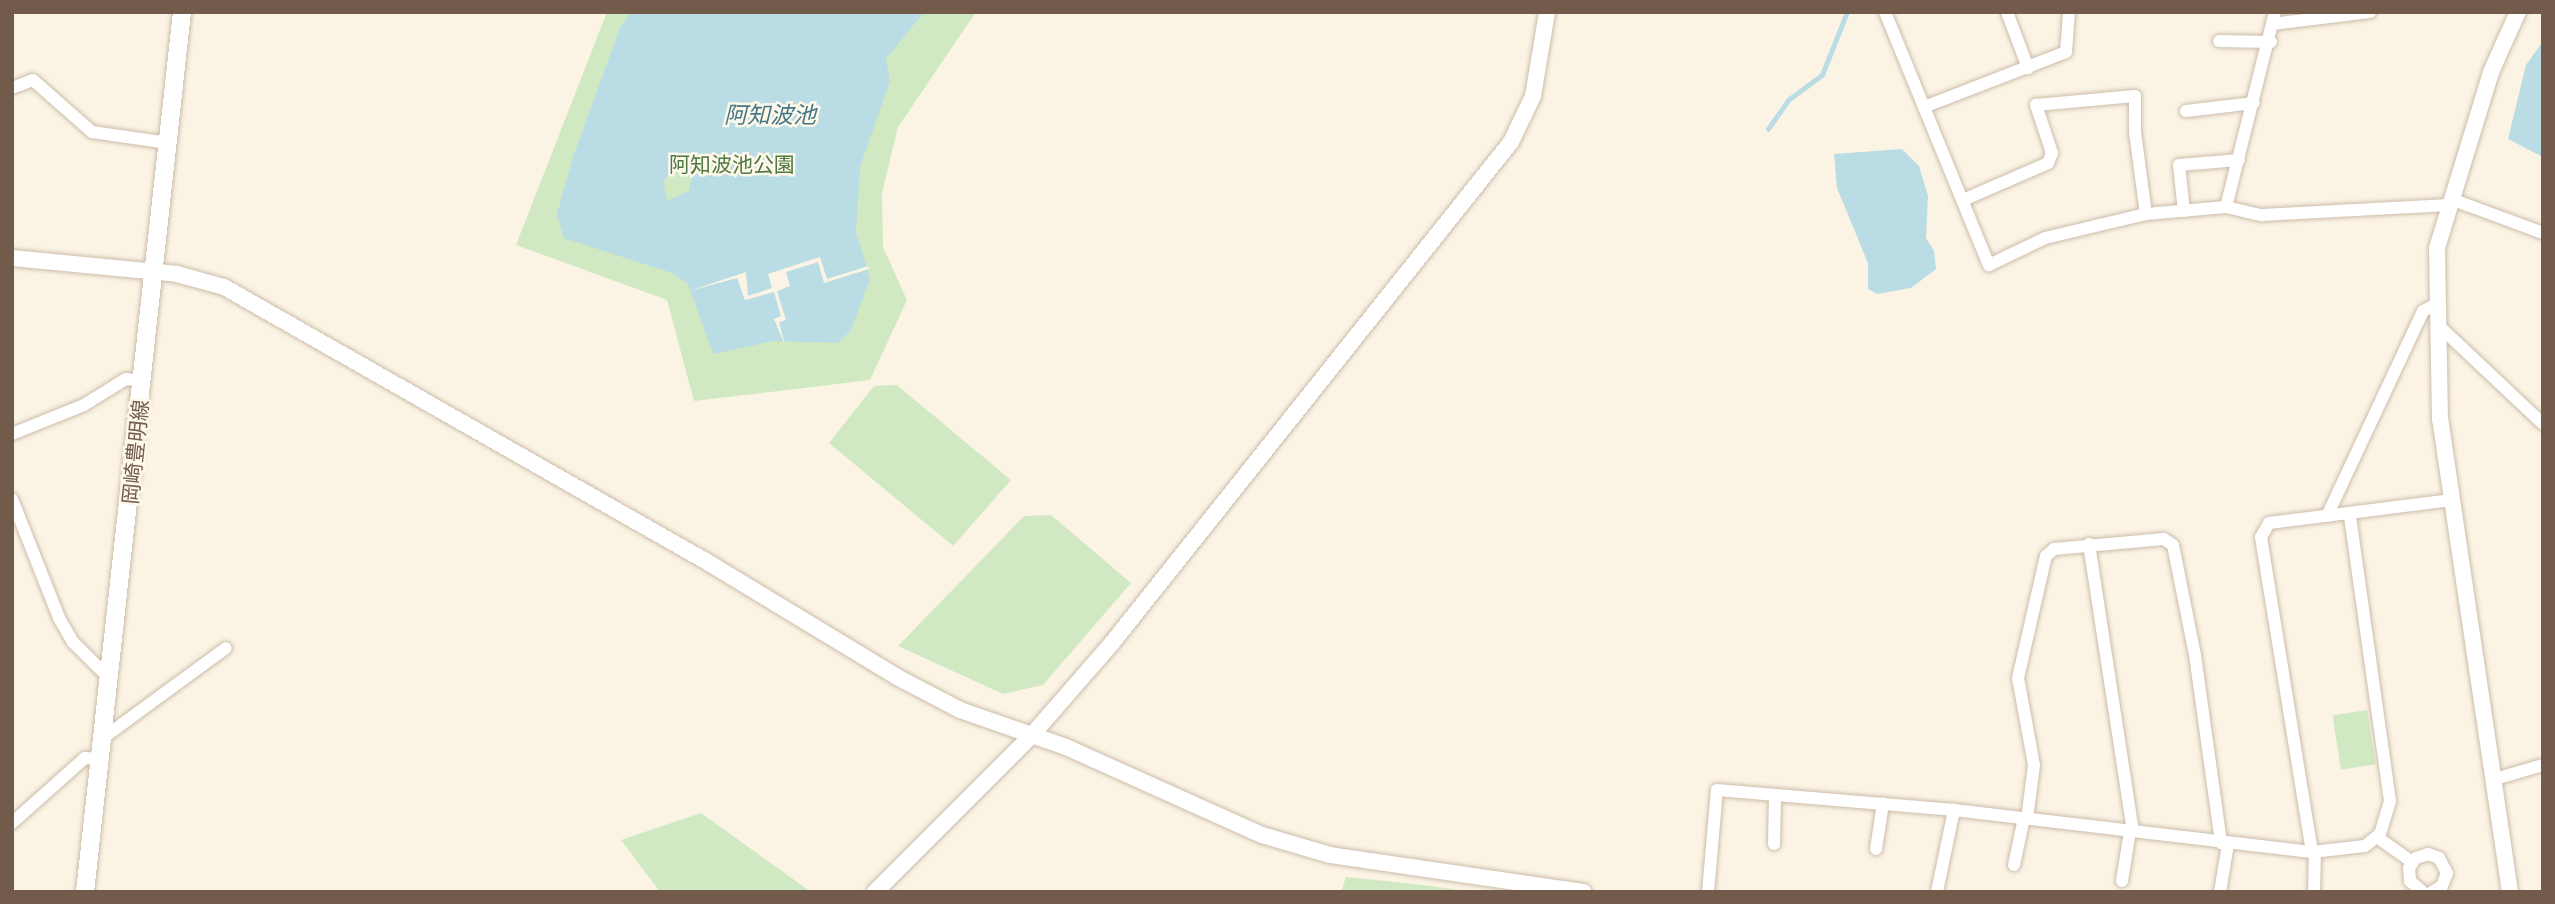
<!DOCTYPE html>
<meta charset="utf-8">
<style>
body{margin:0}
#map{position:relative;width:2555px;height:904px;overflow:hidden;background:#fbf4e5;font-family:"Asap Condensed","Noto Sans JP",sans-serif}
div>[style]{position:absolute}
.green>*{inset:0;background:#d0e9c3;transform-origin:0 0}
.water>*{inset:0;background:#badce4}
.pier>*{inset:0;background:#fbf4e5}
.stream>*{height:4.5px;margin:-2.25px;padding:0 2.25px;transform-origin:2.25px;border-radius:2.25px;background:#badce4}
.roads{filter:drop-shadow(0 0 2px #cdbcab) drop-shadow(0 0 2px #cdbcab)}
.minor>*{height:12px;margin:-6px;padding:0 6px;transform-origin:6px;border-radius:6px;background:#fff}
.tertiary>*{height:16px;margin:-8px;padding:0 8px;transform-origin:8px;border-radius:8px;background:#fff}
.secondary>*{height:18px;margin:-9px;padding:0 9px;transform-origin:9px;border-radius:9px;background:#fff}
span{translate:-50% -50%;white-space:nowrap;text-align:center;line-height:1.15;-webkit-text-stroke:5px #fef8eb;paint-order:stroke}
.park-label{font-size:21px;color:#507843}
.street-label{font-size:21px;color:#735b4b}
.water-label{font-size:23px;color:#457886;font-style:italic}
.frame{position:absolute;inset:0;border:14px solid #735b4b;pointer-events:none}
</style>
<div id="map">
<div class="green">
<div style="clip-path:polygon(607px 12px,976px 12px,898px 127px,882px 193px,883px 247px,907px 300px,870px 380px,694px 401px,667px 300px,516px 245px)"></div>
<div style="clip-path:polygon(897px 385px,1011px 480px,953px 546px,829px 443px,874px 386px)"></div>
<div style="clip-path:polygon(1051px 515px,1131px 583px,1043px 685px,1003px 694px,898px 646px,1024px 516px)"></div>
<div style="left:2367px;top:710px;width:55px;height:35px;rotate:81deg"></div>
<div style="clip-path:polygon(701px 813px,811px 892px,660px 892px,621px 840px)"></div>
<div style="clip-path:polygon(1346px 877px,1415px 884px,1474px 892px,1341px 892px)"></div>
</div>
<div class="water">
<div style="clip-path:polygon(evenodd,631px 12px,924px 12px,886px 59px,890px 81px,860px 167px,856px 232px,870px 279px,851px 330px,838px 343px,773px 341px,713px 354px,688px 284px,672px 273px,564px 238px,557px 214px,574px 154px,620px 28px,631px 12px,674px 169px,684px 171px,691px 179px,689px 191px,667px 201px,663px 181px,674px 169px)"></div>
<div style="clip-path:polygon(2543px 41px,2543px 157px,2508px 139px,2526px 65px)"></div>
<div style="clip-path:polygon(1902px 149px,1919px 166px,1928px 196px,1926px 238px,1934px 251px,1936px 269px,1911px 288px,1877px 294px,1868px 289px,1868px 263px,1837px 188px,1834px 154px)"></div>
</div>
<div class="pier">
<div style="clip-path:polygon(820px 257px,827px 279px,868px 266px,869px 269px,824px 283px,818px 262px,786px 272px,790px 286px,777px 291px,786px 320px,779px 322px,785px 345px,774px 319px,781px 316px,774px 292px,745px 300px,737px 278px,689px 291px,746px 272px,748px 296px,772px 288px,768px 274px)"></div>
</div>
<div class="stream">
<div style="left:1768px;top:129px;width:35px;rotate:-55deg"></div>
<div style="left:1788px;top:100px;width:42px;rotate:-36.3deg"></div>
<div style="left:1822px;top:75px;width:68px;rotate:-68.4deg"></div>
</div>
<div class="roads">
<div class="minor">
<div style="left:1885px;top:12px;width:274px;rotate:67.7deg"></div>
<div style="left:1989px;top:265px;width:62px;rotate:-25.7deg"></div>
<div style="left:2045px;top:238px;width:104px;rotate:-13.4deg"></div>
<div style="left:2146px;top:214px;width:80px;rotate:-5deg"></div>
<div style="left:2226px;top:207px;width:37px;rotate:13deg"></div>
<div style="left:2262px;top:215px;width:187px;rotate:-3.1deg"></div>
<div style="left:2007px;top:12px;width:60px;rotate:69.4deg"></div>
<div style="left:2272px;top:24px;width:99px;rotate:-7deg"></div>
<div style="left:2219px;top:41px;width:52px;rotate:1.1deg"></div>
<div style="left:12px;top:88px;width:22px;rotate:-21deg"></div>
<div style="left:33px;top:80px;width:79px;rotate:41.4deg"></div>
<div style="left:92px;top:132px;width:77px;rotate:8.2deg"></div>
<div style="left:1924px;top:107px;width:152px;rotate:-21.2deg"></div>
<div style="left:2066px;top:52px;width:40px;rotate:-85.7deg"></div>
<div style="left:2186px;top:111px;width:68px;rotate:-6.7deg"></div>
<div style="left:2451px;top:199px;width:98px;rotate:20.3deg"></div>
<div style="left:1963px;top:200px;width:93px;rotate:-23.5deg"></div>
<div style="left:2048px;top:163px;width:11px;rotate:-68deg"></div>
<div style="left:2052px;top:153px;width:51px;rotate:-108.4deg"></div>
<div style="left:2036px;top:105px;width:99px;rotate:-5.2deg"></div>
<div style="left:2135px;top:96px;width:36px;rotate:90deg"></div>
<div style="left:2135px;top:132px;width:83px;rotate:82.4deg"></div>
<div style="left:2226px;top:207px;width:201px;rotate:-75.9deg"></div>
<div style="left:2184px;top:211px;width:46px;rotate:-96.2deg"></div>
<div style="left:2179px;top:165px;width:60px;rotate:-4.8deg"></div>
<div style="left:2439px;top:326px;width:143px;rotate:43.3deg"></div>
<div style="left:12px;top:434px;width:78px;rotate:-21.9deg"></div>
<div style="left:84px;top:405px;width:49px;rotate:-31.8deg"></div>
<div style="left:126px;top:379px;width:17px;rotate:7deg"></div>
<div style="left:12px;top:499px;width:128px;rotate:68.4deg"></div>
<div style="left:59px;top:618px;width:28px;rotate:60deg"></div>
<div style="left:73px;top:642px;width:51px;rotate:45deg"></div>
<div style="left:2327px;top:516px;width:226px;rotate:-64.9deg"></div>
<div style="left:2423px;top:311px;width:18px;rotate:-27deg"></div>
<div style="left:2089px;top:544px;width:290px;rotate:81.3deg"></div>
<div style="left:103px;top:738px;width:152px;rotate:-36.2deg"></div>
<div style="left:2495px;top:779px;width:50px;rotate:-16.3deg"></div>
<div style="left:2027px;top:819px;width:54px;rotate:-82.6deg"></div>
<div style="left:2034px;top:765px;width:88px;rotate:-100.4deg"></div>
<div style="left:2018px;top:678px;width:125px;rotate:-77.1deg"></div>
<div style="left:2046px;top:556px;width:11px;rotate:-41deg"></div>
<div style="left:2054px;top:549px;width:110px;rotate:-5.2deg"></div>
<div style="left:2164px;top:539px;width:11px;rotate:34deg"></div>
<div style="left:2173px;top:545px;width:112px;rotate:78.7deg"></div>
<div style="left:2195px;top:655px;width:190px;rotate:82.1deg"></div>
<div style="left:12px;top:823px;width:98px;rotate:-41.7deg"></div>
<div style="left:85px;top:758px;width:15px;rotate:4deg"></div>
<div style="left:2377px;top:837px;width:43px;rotate:35.5deg"></div>
<div style="left:1774px;top:844px;width:49px;rotate:-88.8deg"></div>
<div style="left:1876px;top:849px;width:46px;rotate:-81.2deg"></div>
<div style="left:2312px;top:852px;width:319px;rotate:-99.2deg"></div>
<div style="left:2261px;top:537px;width:16px;rotate:-60deg"></div>
<div style="left:2269px;top:523px;width:184px;rotate:-7.2deg"></div>
<div style="left:2014px;top:865px;width:48px;rotate:-78deg"></div>
<div style="left:2122px;top:881px;width:51px;rotate:-80.9deg"></div>
<div style="left:1708px;top:892px;width:102px;rotate:-85deg"></div>
<div style="left:1717px;top:790px;width:238px;rotate:4.8deg"></div>
<div style="left:1954px;top:810px;width:360px;rotate:6.7deg"></div>
<div style="left:2312px;top:852px;width:53px;rotate:-6.5deg"></div>
<div style="left:2365px;top:846px;width:19px;rotate:-39deg"></div>
<div style="left:2380px;top:834px;width:34px;rotate:-73deg"></div>
<div style="left:2390px;top:801px;width:289px;rotate:-98deg"></div>
<div style="left:1937px;top:892px;width:84px;rotate:-78.3deg"></div>
<div style="left:2220px;top:892px;width:49px;rotate:-80.5deg"></div>
<div style="left:2314px;top:892px;width:40px;rotate:-88.6deg"></div>
<div style="left:2423px;top:892px;width:17px;rotate:-140deg"></div>
<div style="left:2410px;top:881px;width:13px;rotate:-94deg"></div>
<div style="left:2409px;top:868px;width:12px;rotate:-55deg"></div>
<div style="left:2416px;top:858px;width:13px;rotate:-18deg"></div>
<div style="left:2428px;top:854px;width:12px;rotate:20deg"></div>
<div style="left:2439px;top:858px;width:17px;rotate:62deg"></div>
<div style="left:2447px;top:873px;width:14px;rotate:111deg"></div>
<div style="left:2442px;top:886px;width:12px;rotate:149deg"></div>
</div>
<div class="tertiary">
<div style="left:12px;top:258px;width:166px;rotate:5.5deg"></div>
<div style="left:177px;top:274px;width:49px;rotate:15.5deg"></div>
<div style="left:224px;top:287px;width:558px;rotate:29.64deg"></div>
<div style="left:709px;top:563px;width:220px;rotate:31.2deg"></div>
<div style="left:897px;top:677px;width:71px;rotate:27.6deg"></div>
<div style="left:960px;top:710px;width:112px;rotate:19.2deg"></div>
<div style="left:1066px;top:747px;width:215px;rotate:24.2deg"></div>
<div style="left:1262px;top:835px;width:71px;rotate:16.4deg"></div>
<div style="left:1330px;top:855px;width:256px;rotate:8.3deg"></div>
<div style="left:875px;top:892px;width:222px;rotate:-45deg"></div>
<div style="left:1032px;top:735px;width:122px;rotate:-49deg"></div>
<div style="left:1112px;top:643px;width:640px;rotate:-51.47deg"></div>
<div style="left:1511px;top:142px;width:51px;rotate:-64.4deg"></div>
<div style="left:1533px;top:96px;width:85px;rotate:-80.5deg"></div>
<div style="left:2510px;top:892px;width:477px;rotate:-98.4deg"></div>
<div style="left:2440px;top:420px;width:172px;rotate:-91deg"></div>
<div style="left:2437px;top:248px;width:184px;rotate:-72.9deg"></div>
<div style="left:2491px;top:72px;width:66px;rotate:-65.8deg"></div>
</div>
<div class="secondary">
<div style="left:85px;top:892px;width:885px;rotate:-83.71deg"></div>
</div>
</div>
<div class="park-label">
<span style="left:732px;top:164px">阿知波池公園</span>
</div>
<div class="street-label">
<span style="left:135px;top:452px;rotate:-84deg">岡崎豊明線</span>
</div>
<div class="water-label">
<span style="left:770px;top:115px">阿知波池</span>
</div>
<div class="frame"></div>
</div>
